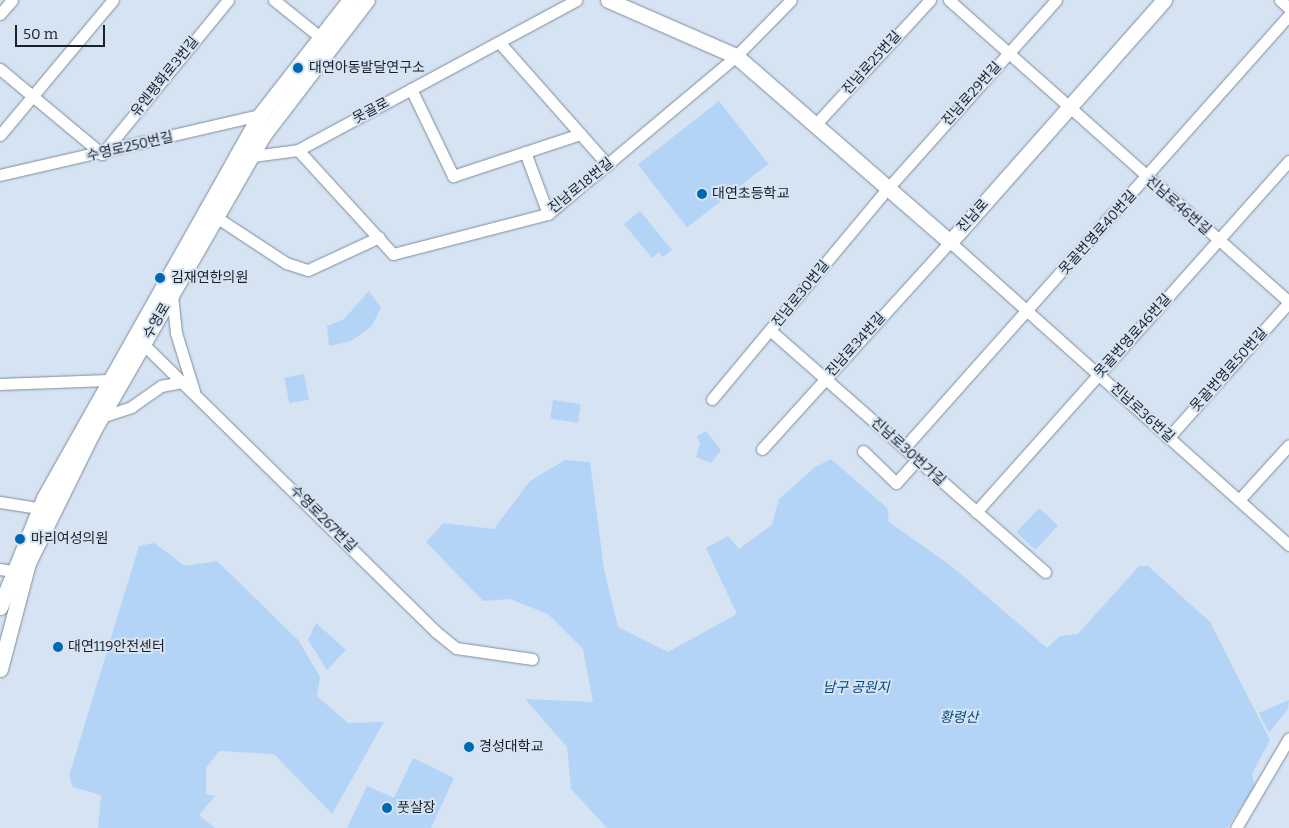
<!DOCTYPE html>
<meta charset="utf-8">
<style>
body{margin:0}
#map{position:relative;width:1289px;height:828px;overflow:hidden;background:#d5e3f3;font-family:Bitter,"Noto Sans KR",serif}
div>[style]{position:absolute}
.green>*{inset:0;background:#b3d4f7;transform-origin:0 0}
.roads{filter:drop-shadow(0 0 1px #7f8c9a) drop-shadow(0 0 1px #7f8c9a)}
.minor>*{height:11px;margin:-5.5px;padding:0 5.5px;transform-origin:5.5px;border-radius:5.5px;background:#fff}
.major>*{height:15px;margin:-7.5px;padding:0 7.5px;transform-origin:7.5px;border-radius:7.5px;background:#fff}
.dots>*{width:14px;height:14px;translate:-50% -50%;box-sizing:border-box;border:2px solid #d5e3f3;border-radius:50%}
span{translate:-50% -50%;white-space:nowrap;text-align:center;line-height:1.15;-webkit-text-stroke:4px #d5e3f3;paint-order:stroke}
.street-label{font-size:14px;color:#1b2026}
.poi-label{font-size:14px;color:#1b2026}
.left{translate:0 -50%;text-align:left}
.park-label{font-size:14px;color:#00487f;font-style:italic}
.scale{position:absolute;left:15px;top:25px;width:90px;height:22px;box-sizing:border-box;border:2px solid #1b2026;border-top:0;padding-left:6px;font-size:15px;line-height:18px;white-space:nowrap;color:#1b2026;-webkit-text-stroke:4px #d5e3f3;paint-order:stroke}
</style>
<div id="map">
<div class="green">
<div style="left:719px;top:101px;width:80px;height:103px;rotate:52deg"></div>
<div style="clip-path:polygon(640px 211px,672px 250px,663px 257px,659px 252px,652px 258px,624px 224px)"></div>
<div style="clip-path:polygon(369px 291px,381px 308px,371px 327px,351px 341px,329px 346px,327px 326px,344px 319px)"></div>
<div style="left:304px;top:374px;width:26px;height:20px;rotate:79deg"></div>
<div style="left:553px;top:400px;width:28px;height:19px;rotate:8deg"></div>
<div style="clip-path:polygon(706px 431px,721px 450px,711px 463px,696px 457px,700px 444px,697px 436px)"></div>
<div style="clip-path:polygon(831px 459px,887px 508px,889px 522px,950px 565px,1047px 648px,1060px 636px,1078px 634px,1139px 566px,1148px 566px,1210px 622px,1270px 740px,1252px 774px,1255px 786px,1227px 828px,607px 828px,571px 789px,567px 747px,525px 699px,593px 702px,583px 649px,548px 614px,510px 599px,483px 601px,426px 542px,443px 523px,494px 529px,530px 481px,565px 460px,590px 462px,604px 569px,618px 627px,668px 652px,737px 614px,706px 548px,728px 536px,739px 549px,772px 525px,779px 499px,815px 467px)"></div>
<div style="left:1039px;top:508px;width:26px;height:33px;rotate:43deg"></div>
<div style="clip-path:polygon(154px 543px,185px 566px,217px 561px,299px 641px,320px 677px,317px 696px,348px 723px,384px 722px,332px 814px,274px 754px,219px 751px,206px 768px,206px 794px,215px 796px,199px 815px,215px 828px,98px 828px,101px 795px,73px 787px,69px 776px,139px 546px)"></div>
<div style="clip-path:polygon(316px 623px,346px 650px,327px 670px,308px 640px)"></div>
<div style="clip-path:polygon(1289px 700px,1288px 709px,1269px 733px,1259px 713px)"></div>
<div style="clip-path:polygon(413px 758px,454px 778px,431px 828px,347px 828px,367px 786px,394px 798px)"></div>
</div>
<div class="roads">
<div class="minor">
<div style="left:274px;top:0;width:59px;rotate:38.8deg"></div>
<div style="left:949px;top:0;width:455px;rotate:41.6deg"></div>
<div style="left:1280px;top:0;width:12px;rotate:42deg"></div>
<div style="left:0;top:14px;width:18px;rotate:-49deg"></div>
<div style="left:499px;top:42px;width:164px;rotate:48.5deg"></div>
<div style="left:0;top:69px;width:133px;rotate:39.8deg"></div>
<div style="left:102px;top:154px;width:199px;rotate:-50.7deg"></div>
<div style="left:411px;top:89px;width:97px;rotate:64.2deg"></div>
<div style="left:453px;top:176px;width:134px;rotate:-18.3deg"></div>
<div style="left:815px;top:125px;width:170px;rotate:-47.4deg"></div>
<div style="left:0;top:135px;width:176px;rotate:-50.1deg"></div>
<div style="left:298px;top:150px;width:141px;rotate:47.6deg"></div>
<div style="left:393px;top:254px;width:160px;rotate:-14.5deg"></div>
<div style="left:548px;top:214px;width:246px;rotate:-40deg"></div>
<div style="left:736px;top:56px;width:78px;rotate:-45.5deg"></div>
<div style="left:525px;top:152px;width:66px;rotate:69.6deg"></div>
<div style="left:245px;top:157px;width:53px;rotate:-7.5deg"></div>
<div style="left:298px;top:150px;width:316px;rotate:-28.3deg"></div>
<div style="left:0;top:175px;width:267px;rotate:-13deg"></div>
<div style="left:216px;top:217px;width:84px;rotate:33.3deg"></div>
<div style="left:286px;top:263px;width:23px;rotate:18deg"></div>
<div style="left:308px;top:270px;width:78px;rotate:-24.9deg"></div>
<div style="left:172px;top:295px;width:38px;rotate:84deg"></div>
<div style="left:176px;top:333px;width:61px;rotate:72.8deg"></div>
<div style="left:771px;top:331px;width:365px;rotate:41.3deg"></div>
<div style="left:138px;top:339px;width:417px;rotate:44.5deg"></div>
<div style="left:435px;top:631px;width:27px;rotate:39deg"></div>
<div style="left:456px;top:648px;width:77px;rotate:8.2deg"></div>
<div style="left:0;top:384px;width:108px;rotate:-2.1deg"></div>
<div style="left:712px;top:399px;width:275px;rotate:-50.2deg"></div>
<div style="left:888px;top:188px;width:252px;rotate:-48.2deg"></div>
<div style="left:101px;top:417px;width:32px;rotate:-18deg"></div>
<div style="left:131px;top:407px;width:37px;rotate:-35deg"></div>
<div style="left:161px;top:386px;width:21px;rotate:-11deg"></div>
<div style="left:1168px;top:438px;width:182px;rotate:-48.3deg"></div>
<div style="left:904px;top:448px;width:579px;rotate:-48.36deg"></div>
<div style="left:762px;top:449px;width:280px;rotate:-47.8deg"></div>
<div style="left:950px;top:242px;width:455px;rotate:41.8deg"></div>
<div style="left:863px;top:451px;width:46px;rotate:44.1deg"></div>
<div style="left:896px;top:483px;width:31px;rotate:-48deg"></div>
<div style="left:1239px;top:500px;width:74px;rotate:-47.7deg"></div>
<div style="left:0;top:502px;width:39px;rotate:9deg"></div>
<div style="left:976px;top:512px;width:470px;rotate:-48.3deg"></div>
<div style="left:0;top:569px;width:12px;rotate:9deg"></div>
<div style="left:1236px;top:828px;width:104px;rotate:-59.5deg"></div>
</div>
<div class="major">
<div style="left:608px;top:0;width:140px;rotate:23.6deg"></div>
<div style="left:736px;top:56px;width:284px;rotate:41deg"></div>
<div style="left:950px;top:242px;width:323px;rotate:-48.5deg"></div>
<div style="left:0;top:607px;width:118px;rotate:-68deg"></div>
<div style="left:44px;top:498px;width:391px;rotate:-60.6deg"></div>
<div style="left:236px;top:157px;width:48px;rotate:-60.3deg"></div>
<div style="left:260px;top:115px;width:146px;rotate:-52deg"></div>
<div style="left:0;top:669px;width:110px;rotate:-75.2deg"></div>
<div style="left:28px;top:563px;width:147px;rotate:-63.8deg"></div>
<div style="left:93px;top:431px;width:343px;rotate:-60.1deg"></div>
<div style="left:264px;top:134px;width:169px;rotate:-52.5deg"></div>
</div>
</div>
<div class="dots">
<div style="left:298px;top:68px;background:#0068b3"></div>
<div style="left:702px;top:194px;background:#0068b3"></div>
<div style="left:160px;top:278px;background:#0068b3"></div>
<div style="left:20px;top:539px;background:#0068b3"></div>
<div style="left:58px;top:647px;background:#0068b3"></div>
<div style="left:469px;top:747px;background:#0068b3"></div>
<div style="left:387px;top:808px;background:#0068b3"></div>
</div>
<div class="street-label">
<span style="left:872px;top:63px;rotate:-48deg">진남로25번길</span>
<span style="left:165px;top:77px;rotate:-51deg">유엔평화로3번길</span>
<span style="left:972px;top:94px;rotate:-48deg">진남로29번길</span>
<span style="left:371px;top:111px;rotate:-28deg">못골로</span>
<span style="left:130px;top:147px;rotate:-13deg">수영로250번길</span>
<span style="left:581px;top:186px;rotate:-39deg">진남로18번길</span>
<span style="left:1178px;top:206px;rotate:41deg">진남로46번길</span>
<span style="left:973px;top:216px;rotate:-48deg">진남로</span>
<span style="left:1098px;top:233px;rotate:-48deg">못골번영로40번길</span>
<span style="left:801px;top:294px;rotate:-51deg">진남로30번길</span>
<span style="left:157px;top:321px;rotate:-60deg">수영로</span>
<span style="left:1133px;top:336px;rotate:-48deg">못골번영로46번길</span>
<span style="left:856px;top:345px;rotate:-48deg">진남로34번길</span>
<span style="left:1229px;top:370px;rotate:-48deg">못골번영로50번길</span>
<span style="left:1142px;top:413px;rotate:42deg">진남로36번길</span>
<span style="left:908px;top:452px;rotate:42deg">진남로30번가길</span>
<span style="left:323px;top:519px;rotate:45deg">수영로267번길</span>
</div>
<div class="poi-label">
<span class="left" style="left:309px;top:68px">대연아동발달연구소</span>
<span class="left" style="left:712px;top:194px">대연초등학교</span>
<span class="left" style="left:171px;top:278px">김재연한의원</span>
<span class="left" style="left:31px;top:539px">마리여성의원</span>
<span class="left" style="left:68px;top:647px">대연119안전센터</span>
<span class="left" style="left:479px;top:747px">경성대학교</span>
<span class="left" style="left:397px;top:808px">풋살장</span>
</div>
<div class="park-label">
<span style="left:856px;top:688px">남구 공원지</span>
<span style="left:959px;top:718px">황령산</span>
</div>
<div class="scale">50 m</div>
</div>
